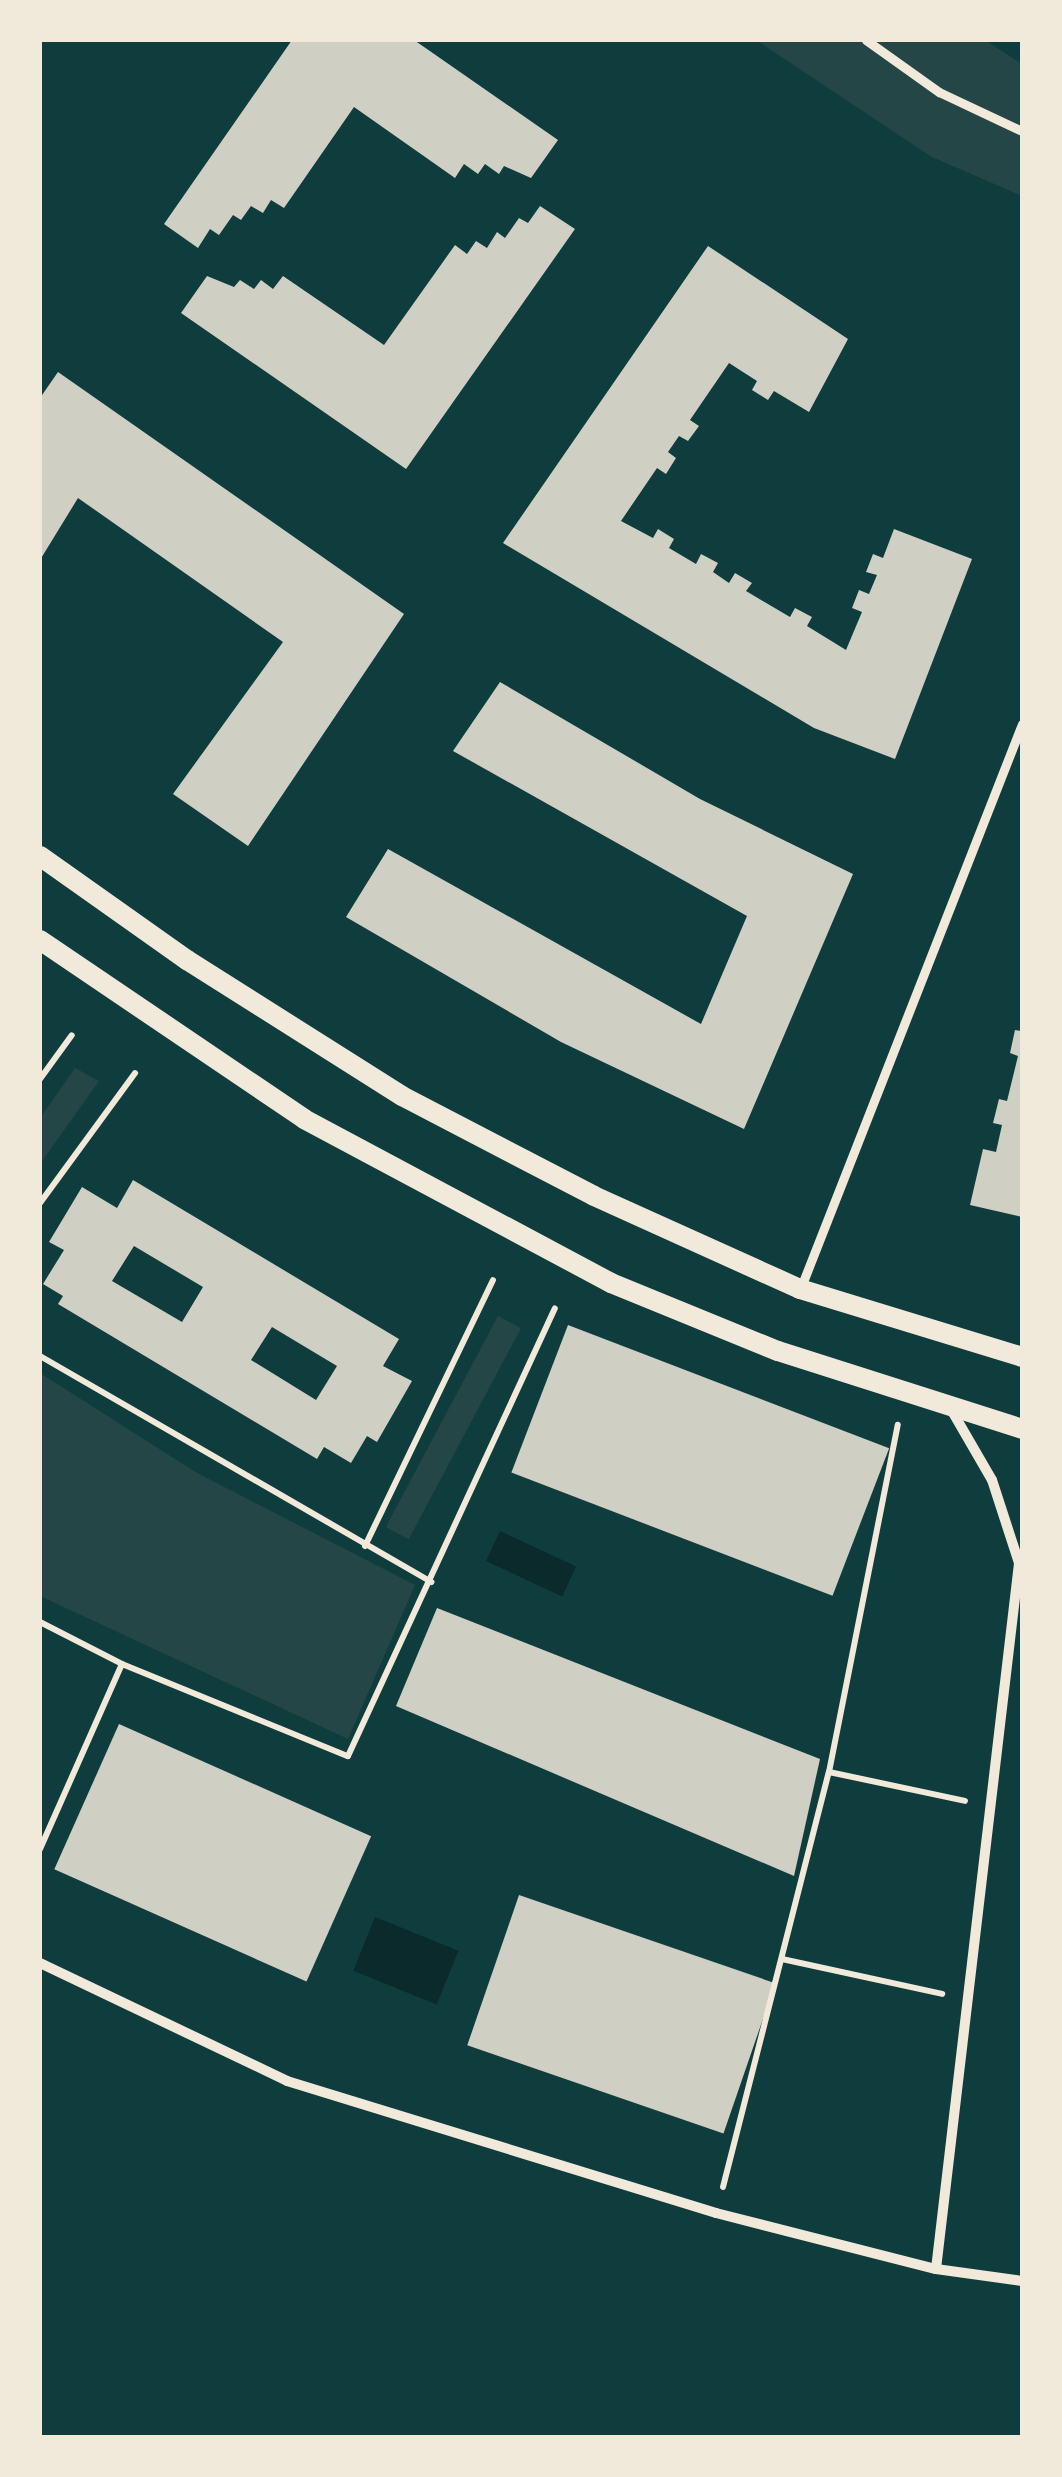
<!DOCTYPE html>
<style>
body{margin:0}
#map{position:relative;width:1062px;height:2477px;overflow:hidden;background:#0f3d3e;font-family:Lato,sans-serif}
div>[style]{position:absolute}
.green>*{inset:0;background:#244646;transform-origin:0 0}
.water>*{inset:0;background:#0a2a2b;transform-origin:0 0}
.building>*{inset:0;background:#cfcfc3;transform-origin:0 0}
.path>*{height:6px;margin:-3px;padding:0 3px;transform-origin:3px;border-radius:3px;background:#f1e9da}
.pedestrian>*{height:9px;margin:-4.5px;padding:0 4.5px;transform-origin:4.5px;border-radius:4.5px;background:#f1e9da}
.minor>*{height:10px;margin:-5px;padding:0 5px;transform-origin:5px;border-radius:5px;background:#f1e9da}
.secondary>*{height:20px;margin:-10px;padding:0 10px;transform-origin:10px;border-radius:10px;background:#f1e9da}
span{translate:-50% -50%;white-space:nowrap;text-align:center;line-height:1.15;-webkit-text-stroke:8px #f1e9da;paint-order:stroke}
.frame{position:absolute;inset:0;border:42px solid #f1e9da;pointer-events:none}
</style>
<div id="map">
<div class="green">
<div style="clip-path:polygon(756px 40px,985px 40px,1022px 64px,1022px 196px,932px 157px)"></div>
<div style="clip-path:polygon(75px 1068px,99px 1081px,40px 1164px,40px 1118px)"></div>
<div style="left:498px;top:1316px;width:26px;height:239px;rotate:28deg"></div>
<div style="clip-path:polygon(40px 1373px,197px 1473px,415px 1585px,348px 1739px,40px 1596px)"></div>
</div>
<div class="water">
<div style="left:500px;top:1531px;width:84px;height:33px;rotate:25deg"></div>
<div style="left:375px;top:1917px;width:90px;height:58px;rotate:22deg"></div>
</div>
<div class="building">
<div style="clip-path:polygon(292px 40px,414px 40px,558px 140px,531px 178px,504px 166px,499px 174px,485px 164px,478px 174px,464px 164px,455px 178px,354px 107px,284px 208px,271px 200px,263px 213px,251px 206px,241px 220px,233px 215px,219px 235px,210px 229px,198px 248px,164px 224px)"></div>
<div style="clip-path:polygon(540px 206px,575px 229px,406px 469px,181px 313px,207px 276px,234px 287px,240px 280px,254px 289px,261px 280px,273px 289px,283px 276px,384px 345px,455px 245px,467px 254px,476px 241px,487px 248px,497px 232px,505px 238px,519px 218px,528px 223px)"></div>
<div style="clip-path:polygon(708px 246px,848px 339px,809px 412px,774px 391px,768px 400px,752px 390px,757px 381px,729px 363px,690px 420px,699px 426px,688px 441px,679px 436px,668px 452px,676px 458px,666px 474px,657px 468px,621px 521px,653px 538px,658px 529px,674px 539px,669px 548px,696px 564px,701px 554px,718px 563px,713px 572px,729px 583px,735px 573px,752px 583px,746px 591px,790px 617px,795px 608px,812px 617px,807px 626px,846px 650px,862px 612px,852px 608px,859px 590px,869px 594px,877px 575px,866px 572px,873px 554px,883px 558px,894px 529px,972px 559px,895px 759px,814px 728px,503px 543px)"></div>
<div style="clip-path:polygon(58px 372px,404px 614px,248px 846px,173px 794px,283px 642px,78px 498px,40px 560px,40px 398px)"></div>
<div style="clip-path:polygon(500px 682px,700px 799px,853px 874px,744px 1129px,561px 1042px,346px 917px,388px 849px,701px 1024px,747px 916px,453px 751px)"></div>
<div style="clip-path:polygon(1015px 1030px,1022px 1031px,1022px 1217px,970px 1205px,983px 1149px,996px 1152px,1002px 1125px,993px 1123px,999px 1099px,1007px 1101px,1018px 1056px,1010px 1053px)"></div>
<div style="clip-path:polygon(evenodd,133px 1180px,399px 1339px,383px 1366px,412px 1381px,377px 1442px,367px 1436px,351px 1463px,324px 1447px,317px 1459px,58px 1304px,63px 1296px,43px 1284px,64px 1250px,49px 1242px,82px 1187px,117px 1208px,133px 1180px,134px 1246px,203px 1287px,182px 1322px,112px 1281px,134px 1246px,133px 1180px,272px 1327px,337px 1366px,316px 1400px,251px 1360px,272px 1327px)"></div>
<div style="left:568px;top:1325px;width:344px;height:158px;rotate:21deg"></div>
<div style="clip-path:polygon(437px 1608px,820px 1759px,794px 1876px,396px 1706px)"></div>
<div style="left:119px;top:1724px;width:276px;height:159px;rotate:24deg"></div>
<div style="left:519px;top:1895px;width:271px;height:159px;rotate:19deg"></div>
</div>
<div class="path">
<div style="left:40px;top:1079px;width:54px;rotate:-54deg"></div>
<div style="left:40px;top:1203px;width:161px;rotate:-53.8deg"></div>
<div style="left:40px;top:1356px;width:452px;rotate:30deg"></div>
<div style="left:365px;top:1546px;width:295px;rotate:-64.3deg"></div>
<div style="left:40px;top:1622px;width:92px;rotate:27.1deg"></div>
<div style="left:122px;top:1664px;width:244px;rotate:22.2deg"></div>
<div style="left:348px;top:1756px;width:493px;rotate:-65.2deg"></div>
<div style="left:829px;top:1772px;width:139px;rotate:12deg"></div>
<div style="left:40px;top:1849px;width:202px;rotate:-66.1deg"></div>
<div style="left:782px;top:1959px;width:164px;rotate:12.3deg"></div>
<div style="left:723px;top:2187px;width:428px;rotate:-75.7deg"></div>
<div style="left:829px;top:1772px;width:354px;rotate:-78.8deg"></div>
</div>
<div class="pedestrian">
<div style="left:866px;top:40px;width:90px;rotate:35.5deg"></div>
<div style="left:939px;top:92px;width:92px;rotate:25.2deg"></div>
<div style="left:801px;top:1287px;width:605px;rotate:-68.57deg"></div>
</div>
<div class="minor">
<div style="left:40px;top:1963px;width:274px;rotate:25.5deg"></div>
<div style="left:287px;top:2081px;width:449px;rotate:17.1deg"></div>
<div style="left:716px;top:2213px;width:227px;rotate:14.3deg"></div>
<div style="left:936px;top:2269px;width:87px;rotate:7.9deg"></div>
<div style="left:936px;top:2269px;width:711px;rotate:-83.29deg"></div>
<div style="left:1019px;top:1563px;width:87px;rotate:-108deg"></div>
<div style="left:992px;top:1480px;width:80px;rotate:-120.1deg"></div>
</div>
<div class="secondary">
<div style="left:40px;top:856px;width:180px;rotate:35.3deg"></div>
<div style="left:187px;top:960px;width:254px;rotate:32.3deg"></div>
<div style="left:402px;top:1096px;width:216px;rotate:27.5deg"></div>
<div style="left:594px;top:1196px;width:226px;rotate:24.3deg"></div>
<div style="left:800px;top:1289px;width:232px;rotate:17deg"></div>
<div style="left:40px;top:940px;width:319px;rotate:34.1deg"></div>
<div style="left:304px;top:1119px;width:348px;rotate:28.1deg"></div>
<div style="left:611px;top:1283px;width:180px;rotate:22.2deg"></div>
<div style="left:778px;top:1351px;width:256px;rotate:17.7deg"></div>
</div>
<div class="frame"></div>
</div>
